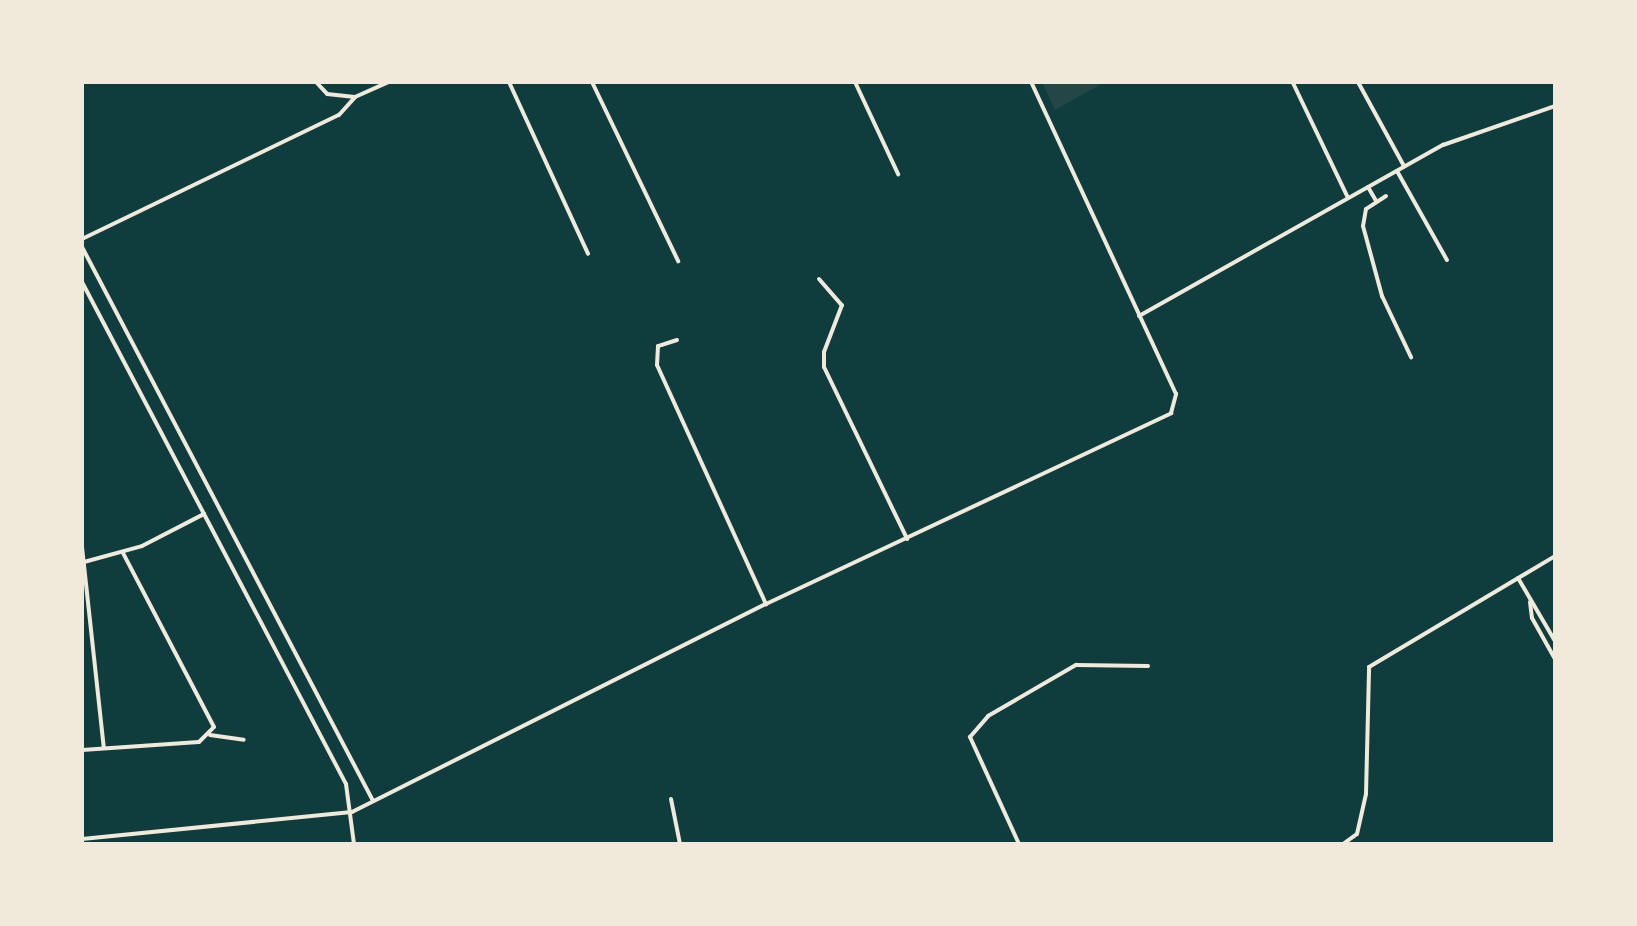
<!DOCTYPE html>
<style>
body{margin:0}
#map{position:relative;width:1637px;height:926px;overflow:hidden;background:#0f3d3e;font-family:Figtree,sans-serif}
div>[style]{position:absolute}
.green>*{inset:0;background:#244646}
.minor>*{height:4px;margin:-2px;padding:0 2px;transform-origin:2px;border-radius:2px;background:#f1e9da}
span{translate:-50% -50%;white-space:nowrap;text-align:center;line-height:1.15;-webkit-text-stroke:6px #f1e9da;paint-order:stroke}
.frame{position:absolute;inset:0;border:84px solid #f1e9da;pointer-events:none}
</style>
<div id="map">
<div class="green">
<div style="clip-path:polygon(1042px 82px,1105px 82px,1055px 110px)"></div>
</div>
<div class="minor">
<div style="left:316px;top:82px;width:16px;rotate:47deg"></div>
<div style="left:327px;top:94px;width:28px;rotate:6deg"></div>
<div style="left:509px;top:82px;width:189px;rotate:65.3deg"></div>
<div style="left:592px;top:82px;width:199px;rotate:64.3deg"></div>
<div style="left:855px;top:82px;width:102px;rotate:64.9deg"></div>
<div style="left:1358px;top:82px;width:96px;rotate:61.3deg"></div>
<div style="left:1293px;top:83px;width:127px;rotate:64.4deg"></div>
<div style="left:1397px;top:171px;width:102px;rotate:60.7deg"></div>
<div style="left:1368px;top:187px;width:16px;rotate:60deg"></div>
<div style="left:1386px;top:196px;width:24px;rotate:147deg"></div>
<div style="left:1366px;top:209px;width:17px;rotate:100deg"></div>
<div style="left:1363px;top:226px;width:73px;rotate:74.8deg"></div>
<div style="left:1382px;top:296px;width:68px;rotate:64.6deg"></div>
<div style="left:82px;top:239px;width:285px;rotate:-25.8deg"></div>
<div style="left:339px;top:115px;width:24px;rotate:-48deg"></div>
<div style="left:355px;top:97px;width:37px;rotate:-24deg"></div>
<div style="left:82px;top:247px;width:624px;rotate:62.28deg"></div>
<div style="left:819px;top:279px;width:35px;rotate:49deg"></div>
<div style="left:842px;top:305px;width:50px;rotate:111deg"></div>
<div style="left:824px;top:352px;width:15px;rotate:90deg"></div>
<div style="left:824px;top:367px;width:191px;rotate:64.2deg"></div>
<div style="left:82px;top:282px;width:567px;rotate:62.26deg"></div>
<div style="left:346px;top:784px;width:61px;rotate:82.4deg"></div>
<div style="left:1139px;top:316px;width:349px;rotate:-29.4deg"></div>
<div style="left:1443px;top:145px;width:119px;rotate:-19.2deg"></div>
<div style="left:677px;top:340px;width:20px;rotate:162deg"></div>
<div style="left:658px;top:346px;width:19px;rotate:93deg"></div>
<div style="left:657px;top:365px;width:263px;rotate:65.5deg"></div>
<div style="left:82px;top:547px;width:202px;rotate:83.8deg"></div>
<div style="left:84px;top:562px;width:60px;rotate:-15.4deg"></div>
<div style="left:142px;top:546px;width:70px;rotate:-27.3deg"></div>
<div style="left:1518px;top:578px;width:73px;rotate:59.6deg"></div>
<div style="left:1530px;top:602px;width:16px;rotate:83deg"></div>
<div style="left:1532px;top:618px;width:47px;rotate:60.7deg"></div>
<div style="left:210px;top:735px;width:34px;rotate:8deg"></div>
<div style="left:82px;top:750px;width:117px;rotate:-3.9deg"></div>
<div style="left:199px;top:742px;width:21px;rotate:-45deg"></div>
<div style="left:214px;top:727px;width:196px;rotate:-117.6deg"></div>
<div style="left:671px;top:799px;width:46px;rotate:78.7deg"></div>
<div style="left:82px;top:839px;width:271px;rotate:-5.7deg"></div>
<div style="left:352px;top:812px;width:463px;rotate:-26.7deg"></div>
<div style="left:766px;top:604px;width:448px;rotate:-25.2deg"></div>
<div style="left:1171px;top:413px;width:20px;rotate:-75deg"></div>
<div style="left:1176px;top:394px;width:344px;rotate:-114.9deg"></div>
<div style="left:1019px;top:844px;width:118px;rotate:-114.6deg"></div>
<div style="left:970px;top:737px;width:28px;rotate:-49deg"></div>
<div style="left:988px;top:716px;width:102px;rotate:-30.1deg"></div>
<div style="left:1076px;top:665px;width:72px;rotate:0.8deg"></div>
<div style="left:1343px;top:844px;width:17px;rotate:-36deg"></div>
<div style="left:1357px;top:834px;width:41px;rotate:-77.3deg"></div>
<div style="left:1366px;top:794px;width:127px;rotate:-88.6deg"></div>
<div style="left:1369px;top:667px;width:217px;rotate:-30.8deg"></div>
</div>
<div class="frame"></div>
</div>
